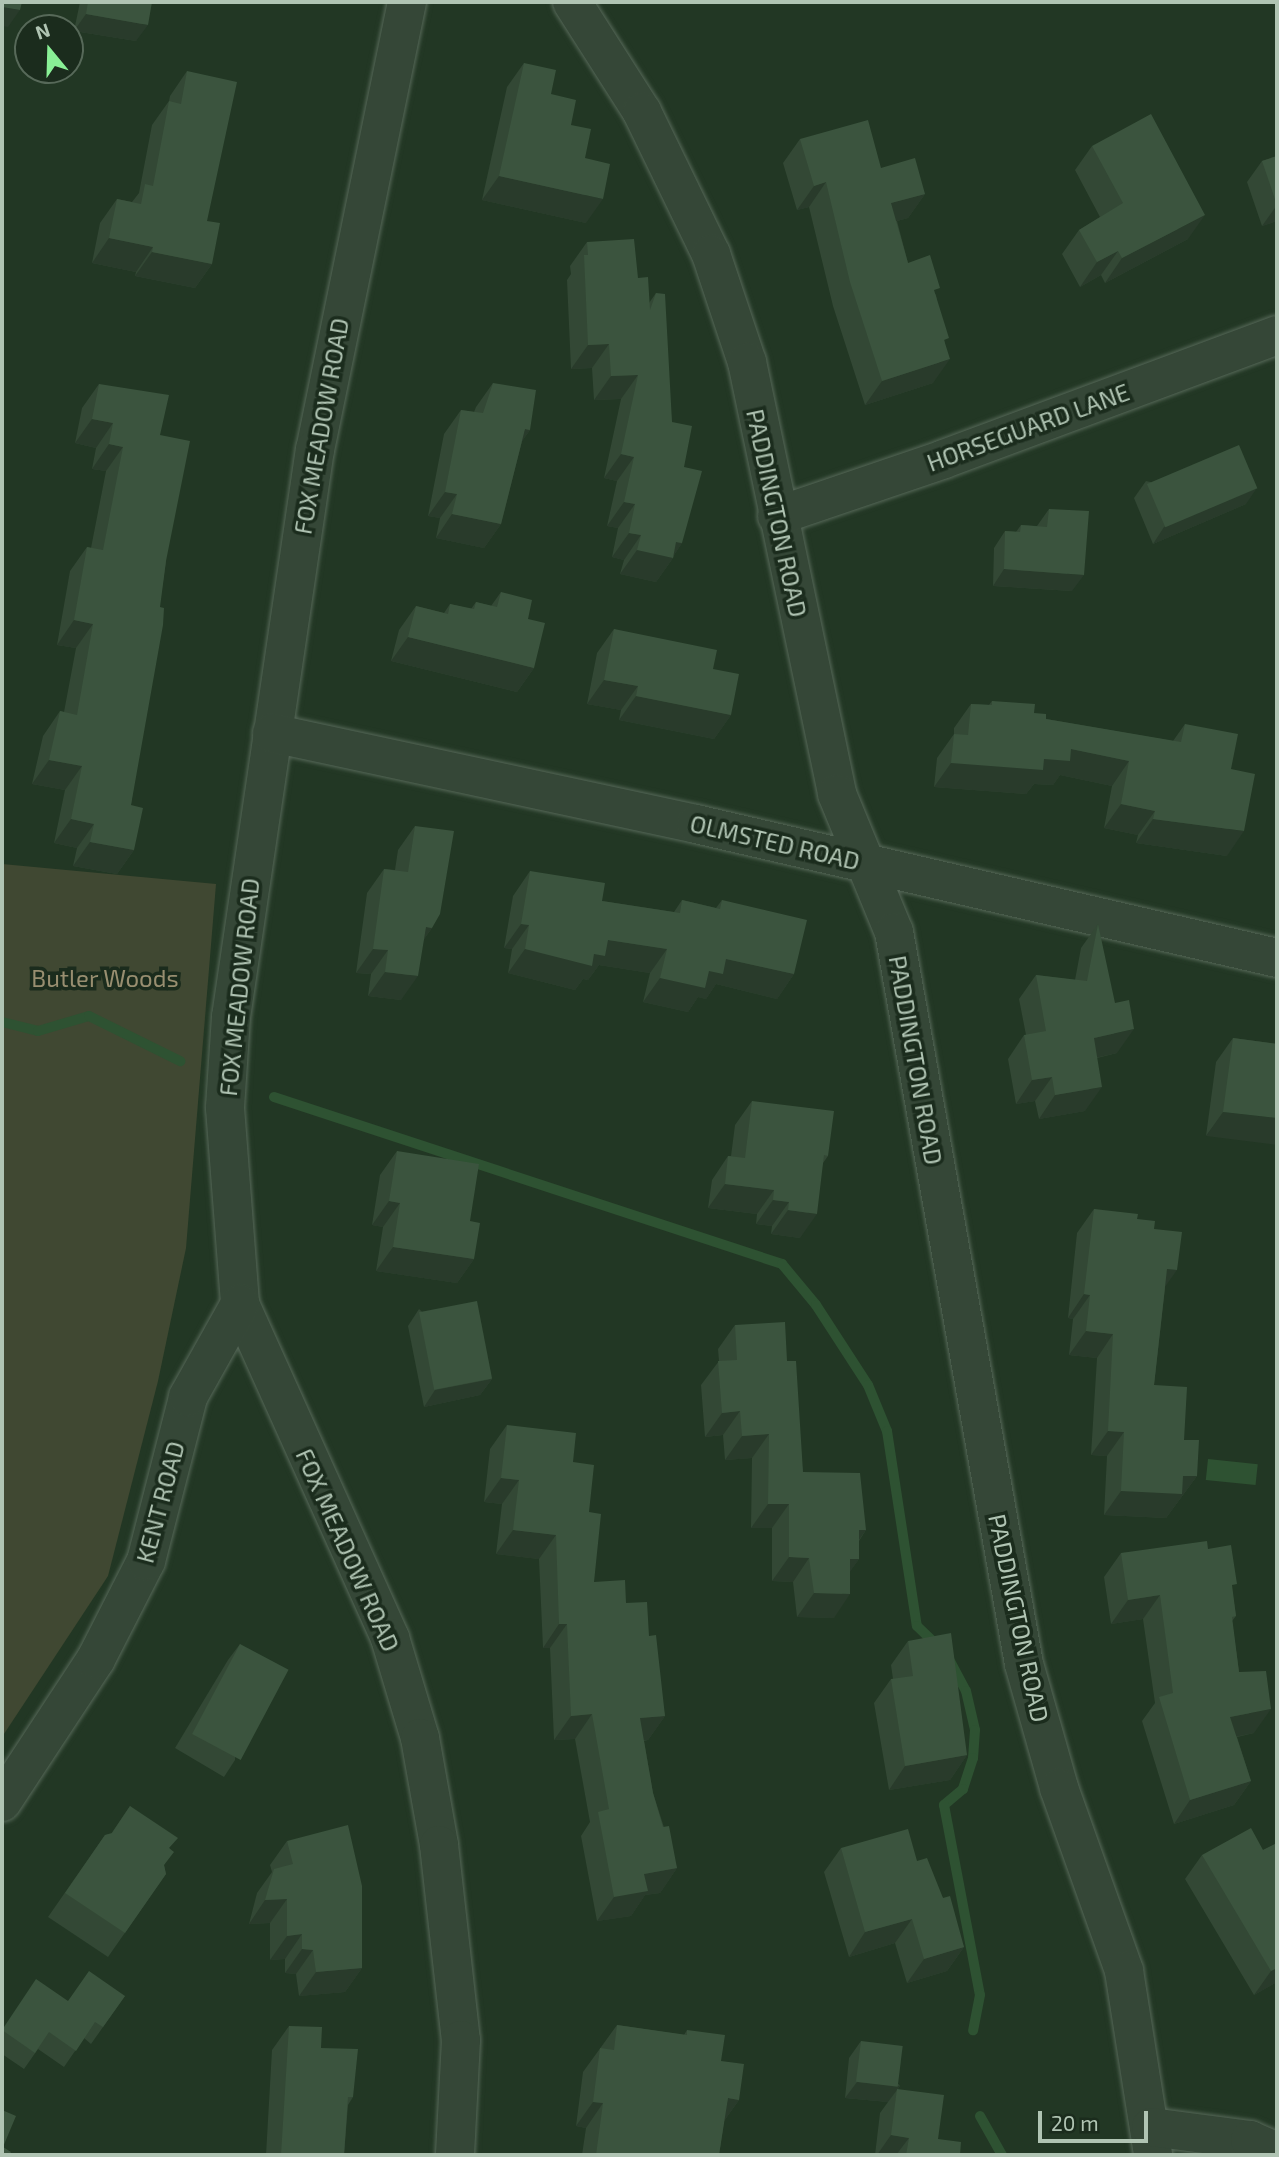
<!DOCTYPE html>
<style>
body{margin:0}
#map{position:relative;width:1279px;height:2157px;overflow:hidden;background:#223724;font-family:"Exo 2",sans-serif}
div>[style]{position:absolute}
.green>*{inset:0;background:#404832}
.water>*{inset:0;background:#2e5232;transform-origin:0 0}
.stream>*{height:10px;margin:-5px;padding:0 5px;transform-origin:5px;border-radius:5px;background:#2e5232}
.roads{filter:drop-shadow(0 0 2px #566858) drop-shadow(0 0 2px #566858)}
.minor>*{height:38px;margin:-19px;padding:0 19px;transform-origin:19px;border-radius:19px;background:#354737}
.wall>*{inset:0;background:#334835}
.shaded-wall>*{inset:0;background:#293b2b}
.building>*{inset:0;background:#3b543e;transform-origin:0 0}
span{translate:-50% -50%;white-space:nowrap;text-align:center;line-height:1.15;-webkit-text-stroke:7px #1b2c1d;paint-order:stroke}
.street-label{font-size:24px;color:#b0c4b3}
.park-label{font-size:24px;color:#988e70}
.frame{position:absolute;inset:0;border:4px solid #b0c4b3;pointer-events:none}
.north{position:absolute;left:14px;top:14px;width:70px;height:70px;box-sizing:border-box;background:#1b2c1d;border:2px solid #576959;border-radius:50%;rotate:341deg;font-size:19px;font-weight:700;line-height:28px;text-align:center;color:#b0c4b3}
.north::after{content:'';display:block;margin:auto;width:24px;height:32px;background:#89f096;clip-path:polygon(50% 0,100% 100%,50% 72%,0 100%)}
.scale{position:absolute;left:1038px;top:2111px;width:110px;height:32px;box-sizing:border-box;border:4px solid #b0c4b3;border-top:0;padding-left:9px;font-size:21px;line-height:24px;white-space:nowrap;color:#b0c4b3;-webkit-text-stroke:5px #1b2c1d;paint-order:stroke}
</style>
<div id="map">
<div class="green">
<div style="clip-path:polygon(2px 864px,216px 884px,186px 1248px,158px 1381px,108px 1576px,2px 1737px)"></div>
</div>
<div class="water">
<div style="left:1208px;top:1459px;width:50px;height:21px;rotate:6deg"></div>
</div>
<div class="stream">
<div style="left:2px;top:1022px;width:37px;rotate:14deg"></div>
<div style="left:38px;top:1031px;width:53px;rotate:-16.4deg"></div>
<div style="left:89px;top:1016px;width:102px;rotate:26.3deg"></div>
<div style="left:274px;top:1097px;width:535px;rotate:18.2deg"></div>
<div style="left:782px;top:1264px;width:53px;rotate:50.3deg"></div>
<div style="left:816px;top:1305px;width:95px;rotate:57deg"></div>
<div style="left:868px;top:1385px;width:50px;rotate:67.6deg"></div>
<div style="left:887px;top:1431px;width:197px;rotate:81.3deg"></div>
<div style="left:917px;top:1626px;width:29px;rotate:44deg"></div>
<div style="left:950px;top:1661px;width:34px;rotate:62deg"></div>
<div style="left:966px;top:1691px;width:40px;rotate:77deg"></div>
<div style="left:975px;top:1730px;width:28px;rotate:94deg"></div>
<div style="left:973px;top:1758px;width:33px;rotate:108deg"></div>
<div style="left:963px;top:1789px;width:25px;rotate:140deg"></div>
<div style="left:944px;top:1805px;width:193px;rotate:79.3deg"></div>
<div style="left:980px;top:1995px;width:36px;rotate:101deg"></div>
<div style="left:980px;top:2116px;width:45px;rotate:60.6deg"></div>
</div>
<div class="roads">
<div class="minor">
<div style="left:407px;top:2px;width:456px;rotate:101.6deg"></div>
<div style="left:315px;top:449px;width:574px;rotate:98.41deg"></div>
<div style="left:231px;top:1017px;width:91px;rotate:93.8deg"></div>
<div style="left:225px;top:1108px;width:197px;rotate:85.6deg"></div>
<div style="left:240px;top:1304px;width:366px;rotate:65.8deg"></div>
<div style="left:390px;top:1638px;width:104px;rotate:73.3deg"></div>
<div style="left:420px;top:1738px;width:109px;rotate:79.9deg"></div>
<div style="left:439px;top:1845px;width:196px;rotate:83.6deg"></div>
<div style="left:461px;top:2040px;width:115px;rotate:93deg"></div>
<div style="left:572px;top:2px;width:130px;rotate:57.5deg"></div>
<div style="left:642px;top:112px;width:158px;rotate:64.1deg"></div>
<div style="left:711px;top:254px;width:114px;rotate:71.6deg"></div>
<div style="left:747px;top:362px;width:441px;rotate:78.2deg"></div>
<div style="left:837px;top:794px;width:149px;rotate:67.6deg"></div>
<div style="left:894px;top:932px;width:743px;rotate:79.93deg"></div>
<div style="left:1024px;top:1664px;width:129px;rotate:74.2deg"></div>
<div style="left:1059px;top:1788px;width:194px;rotate:70.4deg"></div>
<div style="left:1124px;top:1971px;width:186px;rotate:81deg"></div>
<div style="left:777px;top:516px;width:176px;rotate:-18.8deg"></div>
<div style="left:944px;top:459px;width:355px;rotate:-20.4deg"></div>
<div style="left:272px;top:733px;width:434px;rotate:12.1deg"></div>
<div style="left:696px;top:824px;width:596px;rotate:12.99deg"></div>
<div style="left:2px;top:1802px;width:171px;rotate:-56.7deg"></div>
<div style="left:96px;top:1659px;width:110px;rotate:-63deg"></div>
<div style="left:146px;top:1561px;width:169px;rotate:-75.6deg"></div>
<div style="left:188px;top:1397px;width:107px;rotate:-60.8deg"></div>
<div style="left:1151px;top:2127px;width:100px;rotate:7.5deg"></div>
<div style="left:1250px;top:2140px;width:30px;rotate:24deg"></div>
</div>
</div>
<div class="wall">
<div style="clip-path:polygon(80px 2px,152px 2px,136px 41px,74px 31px)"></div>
<div style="clip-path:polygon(524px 63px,551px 94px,571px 125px,585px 158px,586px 223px,482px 200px,507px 87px)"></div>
<div style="clip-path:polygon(187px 71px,212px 264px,195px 288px,135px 276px,136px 272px,92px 263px,100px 223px,117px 199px,132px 202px,139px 193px,152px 125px,169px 101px,170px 96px)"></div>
<div style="clip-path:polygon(800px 139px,881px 168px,925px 194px,908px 218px,897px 221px,908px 263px,936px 295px,945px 344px,933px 383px,865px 405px,833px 306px,809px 207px,797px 210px,783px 163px)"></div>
<div style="clip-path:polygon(1092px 146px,1188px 239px,1105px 283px,1101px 275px,1080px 287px,1062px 254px,1079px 230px,1100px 217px,1075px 170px)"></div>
<div style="clip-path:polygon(1277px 156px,1277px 221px,1262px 226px,1247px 182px,1262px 161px)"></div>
<div style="clip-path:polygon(587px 242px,638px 278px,649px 303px,656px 293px,672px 422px,684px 467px,682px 543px,674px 555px,673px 558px,656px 582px,620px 574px,624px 560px,612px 557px,618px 528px,607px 526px,617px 481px,604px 478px,621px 399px,594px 400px,592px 368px,571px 369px,567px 280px,571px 274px,570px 266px)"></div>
<div style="clip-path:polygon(493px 383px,530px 430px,522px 441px,501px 524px,484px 548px,436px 538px,440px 518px,428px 516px,444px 434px,461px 410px,474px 412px,476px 407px)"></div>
<div style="clip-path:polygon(99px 384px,160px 435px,166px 561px,131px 805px,134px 850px,117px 874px,73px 866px,77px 848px,54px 843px,65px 790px,32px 784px,43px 736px,60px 711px,64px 712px,76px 648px,57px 645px,70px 571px,87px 547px,91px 548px,106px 471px,92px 469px,96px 448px,75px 443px,82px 408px)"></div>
<div style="clip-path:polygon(1146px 481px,1246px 504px,1153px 544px,1134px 498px)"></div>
<div style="clip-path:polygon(1049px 509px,1072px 591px,993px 586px,994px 548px,1005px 531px,1016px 532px,1021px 525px,1037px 526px)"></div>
<div style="clip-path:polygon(501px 592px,528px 619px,534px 668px,517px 692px,391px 661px,399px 630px,416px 606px,444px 613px,450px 604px,471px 609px,476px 602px,491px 606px)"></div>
<div style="clip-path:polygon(614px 629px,713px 669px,731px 715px,714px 739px,619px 720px,621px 710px,587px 704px,597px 653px)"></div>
<div style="clip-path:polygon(992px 701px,1034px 713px,1046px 719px,1173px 741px,1185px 724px,1231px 769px,1227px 856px,1136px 843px,1138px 835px,1104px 828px,1112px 786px,1060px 775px,1053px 785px,1034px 784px,1026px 794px,934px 787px,937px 758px,954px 734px,954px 728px,971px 704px,989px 705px)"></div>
<div style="clip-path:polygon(415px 826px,432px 928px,424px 939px,401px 1000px,368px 996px,371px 974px,356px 973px,367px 893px,384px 869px,395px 870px,398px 850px)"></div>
<div style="clip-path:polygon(530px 871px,602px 901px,674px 912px,682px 900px,716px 908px,722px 900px,794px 974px,777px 999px,716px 984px,706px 999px,698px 997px,688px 1012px,643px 1002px,650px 973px,599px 965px,588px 980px,583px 979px,575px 990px,508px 973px,512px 949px,504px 948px,513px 896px)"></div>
<div style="clip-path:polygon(1098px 924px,1117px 1053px,1097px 1058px,1085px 1111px,1039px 1119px,1035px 1101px,1016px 1104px,1008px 1059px,1024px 1035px,1026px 1035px,1019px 999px,1036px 975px,1075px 980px,1081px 948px)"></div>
<div style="clip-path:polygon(1233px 1038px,1277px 1044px,1206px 1136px,1216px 1062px)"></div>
<div style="clip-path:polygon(752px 1101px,828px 1156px,823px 1163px,800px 1238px,771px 1234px,772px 1226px,756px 1224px,757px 1214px,708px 1208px,712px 1180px,728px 1156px,731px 1156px,735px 1125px)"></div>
<div style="clip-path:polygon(397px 1151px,470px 1221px,474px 1259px,457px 1283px,376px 1271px,383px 1227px,372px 1225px,380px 1175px)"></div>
<div style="clip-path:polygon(1094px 1209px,1137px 1219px,1154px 1229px,1165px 1288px,1154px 1385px,1184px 1440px,1197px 1476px,1166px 1518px,1104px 1515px,1107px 1456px,1091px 1455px,1097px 1358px,1069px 1355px,1073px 1319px,1068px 1318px,1077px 1233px)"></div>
<div style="clip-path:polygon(419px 1309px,492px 1379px,480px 1395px,424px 1407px,408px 1326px)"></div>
<div style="clip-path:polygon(735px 1325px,787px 1361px,803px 1472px,866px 1530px,859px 1541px,859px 1559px,850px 1571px,834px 1618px,797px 1617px,793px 1582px,772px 1581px,772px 1528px,751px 1528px,752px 1458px,725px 1460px,723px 1435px,705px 1437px,701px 1385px,719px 1361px,718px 1349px)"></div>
<div style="clip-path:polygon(507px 1425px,573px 1462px,589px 1512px,594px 1582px,626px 1603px,649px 1636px,665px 1716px,648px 1740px,644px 1741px,653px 1793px,677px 1868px,660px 1893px,645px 1895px,631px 1916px,597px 1921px,581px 1836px,590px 1822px,575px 1739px,554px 1740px,550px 1648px,543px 1648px,539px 1559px,496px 1554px,502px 1504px,484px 1502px,490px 1449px)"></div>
<div style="clip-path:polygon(1208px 1549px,1232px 1590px,1236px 1616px,1232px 1621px,1239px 1672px,1254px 1733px,1237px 1737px,1251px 1781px,1234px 1805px,1174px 1824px,1142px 1721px,1155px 1703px,1143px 1619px,1111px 1624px,1104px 1577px,1121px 1553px)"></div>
<div style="clip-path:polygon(908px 1641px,967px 1755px,950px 1780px,889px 1790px,874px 1703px,891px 1679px,893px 1679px,891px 1665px)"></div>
<div style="clip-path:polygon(240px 1644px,235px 1760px,224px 1777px,175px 1748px,228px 1660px)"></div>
<div style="clip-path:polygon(130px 1806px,170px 1849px,164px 1865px,166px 1874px,108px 1957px,48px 1917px,105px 1835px,111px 1834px)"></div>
<div style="clip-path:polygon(287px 1841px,362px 1968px,345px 1992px,299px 1996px,296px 1974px,285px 1973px,285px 1959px,270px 1960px,270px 1923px,249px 1924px,257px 1893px,272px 1872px,270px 1865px)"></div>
<div style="clip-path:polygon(1277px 1843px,1277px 1982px,1254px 1995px,1185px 1879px,1202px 1855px,1263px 1850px)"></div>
<div style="clip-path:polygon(841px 1848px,917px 1861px,943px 1898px,964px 1947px,947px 1971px,907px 1983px,895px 1943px,849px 1957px,824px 1872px)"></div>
<div style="clip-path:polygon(125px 1996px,91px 2044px,84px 2038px,64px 2067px,38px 2049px,24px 2069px,2px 2054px,2px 2028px,68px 2001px)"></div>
<div style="clip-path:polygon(617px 2025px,684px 2035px,687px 2030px,721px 2061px,739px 2100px,724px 2121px,719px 2155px,582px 2155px,586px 2128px,576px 2126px,583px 2072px)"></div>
<div style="clip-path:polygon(289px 2026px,321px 2048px,353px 2097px,348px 2105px,344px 2155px,266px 2155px,272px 2050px)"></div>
<div style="clip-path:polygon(861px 2041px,900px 2086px,898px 2089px,938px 2139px,960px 2155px,875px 2155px,880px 2113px,888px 2102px,845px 2098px,849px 2058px)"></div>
</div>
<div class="shaded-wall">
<div style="clip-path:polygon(2px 7px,20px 10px,8px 27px,2px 26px)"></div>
<div style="clip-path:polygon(86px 14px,148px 25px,136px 41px,74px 31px)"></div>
<div style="clip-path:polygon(499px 176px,603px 199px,586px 223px,482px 200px)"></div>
<div style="clip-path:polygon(826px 182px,809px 207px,797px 210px,814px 186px)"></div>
<div style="clip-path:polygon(925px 194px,908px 218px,874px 227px,891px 203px)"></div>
<div style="clip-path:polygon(1277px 205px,1277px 221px,1262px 226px)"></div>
<div style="clip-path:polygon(1205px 215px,1188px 239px,1105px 283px,1122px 258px)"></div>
<div style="clip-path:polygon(109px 238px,153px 247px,136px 272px,92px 263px)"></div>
<div style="clip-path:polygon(1118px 251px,1101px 275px,1080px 287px,1097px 262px)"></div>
<div style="clip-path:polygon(152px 252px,212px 264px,195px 288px,135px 276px)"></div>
<div style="clip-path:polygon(609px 344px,592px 368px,571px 369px,588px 345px)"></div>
<div style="clip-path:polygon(950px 359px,933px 383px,865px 405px,882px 381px)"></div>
<div style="clip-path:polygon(638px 375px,621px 399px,594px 400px,611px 376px)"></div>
<div style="clip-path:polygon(92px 419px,113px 423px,96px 448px,75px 443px)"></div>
<div style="clip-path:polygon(525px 429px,530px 430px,513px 454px)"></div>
<div style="clip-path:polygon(109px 444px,123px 447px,106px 471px,92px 469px)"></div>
<div style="clip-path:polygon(621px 454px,634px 457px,617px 481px,604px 478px)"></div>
<div style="clip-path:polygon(1257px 488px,1246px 504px,1153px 544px,1164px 527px)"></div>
<div style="clip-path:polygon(445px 492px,457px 494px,440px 518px,428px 516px)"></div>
<div style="clip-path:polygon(624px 502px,635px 504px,618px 528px,607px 526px)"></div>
<div style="clip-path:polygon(452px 514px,501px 524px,484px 548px,436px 538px)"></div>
<div style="clip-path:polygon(629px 533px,641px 535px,624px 560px,612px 557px)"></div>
<div style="clip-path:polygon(676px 542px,682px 543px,672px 558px,673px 558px,656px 582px,620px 574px,637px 550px)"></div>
<div style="clip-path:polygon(1004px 569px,1084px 575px,1072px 591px,993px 586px)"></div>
<div style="clip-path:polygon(74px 620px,93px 624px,76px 648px,57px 645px)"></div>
<div style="clip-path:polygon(408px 637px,534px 668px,517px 692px,391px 661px)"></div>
<div style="clip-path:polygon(604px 680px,638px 686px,621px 710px,587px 704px)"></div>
<div style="clip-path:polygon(636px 696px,731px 715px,714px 739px,619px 720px)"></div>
<div style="clip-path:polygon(1071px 749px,1129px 761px,1112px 786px,1060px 775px,1053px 785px,1034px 784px,1026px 794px,934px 787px,951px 763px,1044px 759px)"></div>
<div style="clip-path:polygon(49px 760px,82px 766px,65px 790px,32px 784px)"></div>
<div style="clip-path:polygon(1121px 804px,1155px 811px,1138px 835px,1104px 828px)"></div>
<div style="clip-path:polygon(71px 819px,94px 824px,77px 848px,54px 843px)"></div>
<div style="clip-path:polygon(1153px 819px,1244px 831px,1227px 856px,1136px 843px)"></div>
<div style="clip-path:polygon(90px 842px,134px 850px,117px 874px,73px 866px)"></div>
<div style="clip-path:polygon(521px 924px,529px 925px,512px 949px,504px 948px)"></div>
<div style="clip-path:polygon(426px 927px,432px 928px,415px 952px)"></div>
<div style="clip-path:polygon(608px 940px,667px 949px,650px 973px,599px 965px,588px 980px,583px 979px,575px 990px,508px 973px,525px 949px,594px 954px)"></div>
<div style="clip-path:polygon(373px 949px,388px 950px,371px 974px,356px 973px)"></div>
<div style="clip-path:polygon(726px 959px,794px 974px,777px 999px,716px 984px,706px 999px,698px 997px,688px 1012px,643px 1002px,660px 978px,709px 971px)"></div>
<div style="clip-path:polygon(385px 972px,418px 976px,401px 1000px,368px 996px)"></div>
<div style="clip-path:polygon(1134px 1029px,1117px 1053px,1077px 1062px,1094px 1038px)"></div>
<div style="clip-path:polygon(1052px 1077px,1035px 1101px,1016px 1104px,1032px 1080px)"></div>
<div style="clip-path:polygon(1102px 1087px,1085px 1111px,1039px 1119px,1055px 1095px)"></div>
<div style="clip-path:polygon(1223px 1112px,1277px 1118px,1277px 1145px,1206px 1136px)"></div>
<div style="clip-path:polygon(725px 1184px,774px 1190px,757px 1214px,708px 1208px)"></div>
<div style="clip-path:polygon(773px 1200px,789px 1202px,772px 1226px,756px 1224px)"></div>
<div style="clip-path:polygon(389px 1201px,400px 1203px,383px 1227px,372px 1225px)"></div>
<div style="clip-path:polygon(788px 1210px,817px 1214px,800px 1238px,771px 1234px)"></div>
<div style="clip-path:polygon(393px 1247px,474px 1259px,457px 1283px,376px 1271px)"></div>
<div style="clip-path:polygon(1167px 1269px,1177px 1270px,1160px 1294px)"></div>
<div style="clip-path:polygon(1084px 1294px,1090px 1295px,1073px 1319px,1068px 1318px)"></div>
<div style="clip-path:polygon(1086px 1331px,1113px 1334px,1097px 1358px,1069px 1355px)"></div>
<div style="clip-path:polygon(492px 1379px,480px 1395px,424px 1407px,435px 1390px)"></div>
<div style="clip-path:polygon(740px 1411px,723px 1435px,705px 1437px,722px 1413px)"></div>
<div style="clip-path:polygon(1108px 1431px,1124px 1432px,1107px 1456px,1091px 1455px)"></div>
<div style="clip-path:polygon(769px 1434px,752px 1458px,725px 1460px,742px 1436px)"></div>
<div style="clip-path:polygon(1183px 1476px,1197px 1476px,1166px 1518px,1104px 1515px,1121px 1491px)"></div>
<div style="clip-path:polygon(501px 1478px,519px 1480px,502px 1504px,484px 1502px)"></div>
<div style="clip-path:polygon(768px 1504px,789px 1504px,772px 1528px,751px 1528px)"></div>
<div style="clip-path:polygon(513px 1530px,556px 1535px,539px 1559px,496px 1554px)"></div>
<div style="clip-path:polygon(859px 1530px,866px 1530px,849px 1554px)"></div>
<div style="clip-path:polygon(789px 1557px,809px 1558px,793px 1582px,772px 1581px)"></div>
<div style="clip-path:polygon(850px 1559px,859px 1559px,842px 1583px)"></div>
<div style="clip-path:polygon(814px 1593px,850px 1594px,834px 1618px,797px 1617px)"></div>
<div style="clip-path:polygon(1160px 1595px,1143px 1619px,1111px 1624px,1128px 1600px)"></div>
<div style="clip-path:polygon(559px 1624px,567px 1624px,550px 1648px,543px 1648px)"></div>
<div style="clip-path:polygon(1271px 1709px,1254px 1733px,1214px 1741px,1230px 1717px)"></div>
<div style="clip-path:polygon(592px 1714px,575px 1739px,554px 1740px,571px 1716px)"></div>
<div style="clip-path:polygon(665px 1716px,648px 1740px,623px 1742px,640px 1718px)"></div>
<div style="clip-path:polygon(967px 1755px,950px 1780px,889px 1790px,905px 1766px)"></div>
<div style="clip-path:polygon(1251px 1781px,1234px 1805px,1174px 1824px,1190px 1800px)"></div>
<div style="clip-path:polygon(677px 1868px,660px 1893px,645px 1895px,631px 1916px,597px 1921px,614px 1897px,644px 1874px)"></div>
<div style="clip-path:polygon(287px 1899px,270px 1923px,249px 1924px,265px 1900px)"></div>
<div style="clip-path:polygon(912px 1919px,895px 1943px,849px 1957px,865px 1932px)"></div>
<div style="clip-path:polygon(302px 1934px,285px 1959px,270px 1960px,287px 1936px)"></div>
<div style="clip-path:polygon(964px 1947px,947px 1971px,907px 1983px,924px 1959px)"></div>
<div style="clip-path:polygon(302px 1949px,313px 1950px,296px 1974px,285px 1973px)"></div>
<div style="clip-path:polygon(362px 1968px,345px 1992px,299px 1996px,316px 1972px)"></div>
<div style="clip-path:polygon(1277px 1968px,1277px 1982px,1254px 1995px,1271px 1971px)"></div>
<div style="clip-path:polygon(857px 2082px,900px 2086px,888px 2102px,845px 2098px)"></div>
<div style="clip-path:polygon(728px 2098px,739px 2100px,722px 2124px)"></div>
<div style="clip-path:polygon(593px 2102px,603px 2103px,586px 2128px,576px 2126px)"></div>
<div style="clip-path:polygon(891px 2135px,909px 2138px,896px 2155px,877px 2155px)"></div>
</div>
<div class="building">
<div style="clip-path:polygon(2px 2px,22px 2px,20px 10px,2px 7px)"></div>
<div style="clip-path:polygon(88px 2px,152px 2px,148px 25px,86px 14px)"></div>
<div style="clip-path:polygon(524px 63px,556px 70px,551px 94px,576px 100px,571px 125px,591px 129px,585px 158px,610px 164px,603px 199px,499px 176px)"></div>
<div style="clip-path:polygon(187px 71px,237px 82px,207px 221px,220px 223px,212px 264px,152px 252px,153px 247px,109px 238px,117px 199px,141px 204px,145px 184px,153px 186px,169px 101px,181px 104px)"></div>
<div style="clip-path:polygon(1151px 114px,1205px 215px,1122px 258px,1118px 251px,1097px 262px,1079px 230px,1123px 203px,1092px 146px)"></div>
<div style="clip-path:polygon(868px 120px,881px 168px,915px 158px,925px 194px,891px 203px,908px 263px,930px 255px,940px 288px,934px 290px,949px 338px,944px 340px,950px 359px,882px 381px,850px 282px,826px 182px,814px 186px,800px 139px)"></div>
<div style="clip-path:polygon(1277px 156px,1277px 205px,1262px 161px)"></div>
<div style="clip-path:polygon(634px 239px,638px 278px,648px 277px,650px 310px,656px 293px,665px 294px,672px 422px,692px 426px,684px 467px,702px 471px,682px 543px,676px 542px,673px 558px,637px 550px,641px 535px,629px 533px,635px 504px,624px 502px,634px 457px,621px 454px,638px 375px,611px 376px,609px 344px,588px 345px,584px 255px,588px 255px,587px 242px)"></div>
<div style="clip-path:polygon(493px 383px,536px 390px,530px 430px,525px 429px,501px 524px,452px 514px,457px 494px,445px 492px,461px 410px,483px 413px)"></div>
<div style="clip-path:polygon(99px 384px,169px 395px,160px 435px,190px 441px,166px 561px,160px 607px,164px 608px,163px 625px,131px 805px,143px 808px,134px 850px,90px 842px,94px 824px,71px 819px,82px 766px,49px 760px,60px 711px,77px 715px,93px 624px,74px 620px,87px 547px,103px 550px,123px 447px,109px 444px,113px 423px,92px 419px)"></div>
<div style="left:1239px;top:445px;width:47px;height:100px;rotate:67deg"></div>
<div style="clip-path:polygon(1049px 509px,1089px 511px,1084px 575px,1004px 569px,1005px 531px,1020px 532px,1021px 525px,1047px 527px)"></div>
<div style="clip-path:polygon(501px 592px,532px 600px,528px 619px,545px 623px,534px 668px,408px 637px,416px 606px,448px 614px,450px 604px,474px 609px,476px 602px,497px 607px)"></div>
<div style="clip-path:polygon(614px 629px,717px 650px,713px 669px,739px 674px,731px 715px,636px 696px,638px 686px,604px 680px)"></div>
<div style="clip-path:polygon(992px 701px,1035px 704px,1034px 713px,1046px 714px,1046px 719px,1181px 742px,1185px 724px,1238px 734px,1231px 769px,1255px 774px,1244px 831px,1153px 819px,1155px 811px,1121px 804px,1129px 761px,1071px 749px,1070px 761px,1044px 759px,1043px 770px,951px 763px,954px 734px,968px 735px,971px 704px,992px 705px)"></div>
<div style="clip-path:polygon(415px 826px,454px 831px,440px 914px,432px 928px,426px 927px,418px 976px,385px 972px,388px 950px,373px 949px,384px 869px,408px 872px)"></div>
<div style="clip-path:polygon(530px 871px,605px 883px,602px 901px,680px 913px,682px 900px,720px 909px,722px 900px,807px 920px,794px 974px,726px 959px,723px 974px,709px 971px,705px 988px,660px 978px,667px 949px,608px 940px,605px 956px,594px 954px,592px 966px,525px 949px,529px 925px,521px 924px)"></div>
<div style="clip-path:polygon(1098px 924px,1115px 1003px,1129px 1000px,1134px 1029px,1094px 1038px,1102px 1087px,1055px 1095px,1052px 1077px,1032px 1080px,1024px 1035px,1046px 1031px,1036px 975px,1087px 981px)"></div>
<div style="clip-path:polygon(1233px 1038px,1277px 1044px,1277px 1118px,1223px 1112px)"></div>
<div style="clip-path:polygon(752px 1101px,834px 1111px,828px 1156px,824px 1155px,817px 1214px,788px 1210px,789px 1202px,773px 1200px,774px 1190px,725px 1184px,728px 1156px,745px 1158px)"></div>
<div style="clip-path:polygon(397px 1151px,479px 1164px,470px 1221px,480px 1223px,474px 1259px,393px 1247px,400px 1203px,389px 1201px)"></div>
<div style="clip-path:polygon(1094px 1209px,1138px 1214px,1137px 1219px,1155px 1221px,1154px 1229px,1182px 1232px,1177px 1270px,1167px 1269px,1154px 1385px,1187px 1387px,1184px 1440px,1199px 1440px,1197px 1476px,1183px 1476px,1182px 1494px,1121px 1491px,1124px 1432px,1108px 1431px,1113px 1334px,1086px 1331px,1090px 1295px,1084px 1294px)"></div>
<div style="left:477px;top:1301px;width:79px;height:59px;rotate:79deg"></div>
<div style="clip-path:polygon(785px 1322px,787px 1361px,796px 1361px,803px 1472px,860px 1473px,866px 1530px,859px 1530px,859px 1559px,850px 1559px,850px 1594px,814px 1593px,809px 1558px,789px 1557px,789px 1504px,768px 1504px,769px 1434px,742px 1436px,740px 1411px,722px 1413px,718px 1361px,737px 1360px,735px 1325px)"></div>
<div style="clip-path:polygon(507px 1425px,576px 1433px,573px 1462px,594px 1465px,589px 1512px,601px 1514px,594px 1582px,625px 1580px,626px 1603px,647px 1602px,649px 1636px,656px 1635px,665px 1716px,640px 1718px,653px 1793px,663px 1827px,669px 1826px,677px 1868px,644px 1874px,648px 1891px,614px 1897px,598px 1812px,609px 1809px,592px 1714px,571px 1716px,567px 1624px,559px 1624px,556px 1535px,513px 1530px,519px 1480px,501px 1478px)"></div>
<div style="clip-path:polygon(1207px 1541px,1208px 1549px,1231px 1545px,1237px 1584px,1232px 1585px,1236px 1616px,1232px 1617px,1239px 1672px,1266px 1671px,1271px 1709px,1230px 1717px,1251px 1781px,1190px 1800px,1159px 1697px,1173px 1693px,1160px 1595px,1128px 1600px,1121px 1553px)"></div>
<div style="clip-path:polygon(951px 1633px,967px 1755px,905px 1766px,891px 1679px,913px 1676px,908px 1641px)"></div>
<div style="left:240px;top:1644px;width:55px;height:102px;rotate:28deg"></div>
<div style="clip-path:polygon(130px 1806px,178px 1838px,169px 1848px,174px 1852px,164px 1865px,166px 1874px,125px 1933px,65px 1893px,105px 1835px,112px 1833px)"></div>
<div style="clip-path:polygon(348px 1825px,362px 1886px,362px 1968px,316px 1972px,313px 1950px,302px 1949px,302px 1934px,287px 1936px,287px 1899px,265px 1900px,274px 1869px,293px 1864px,287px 1841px)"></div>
<div style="clip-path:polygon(1251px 1828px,1263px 1850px,1277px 1843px,1277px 1968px,1271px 1971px,1202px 1855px)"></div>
<div style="clip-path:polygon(908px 1829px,917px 1861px,927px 1858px,943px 1898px,950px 1896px,964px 1947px,924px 1959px,912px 1919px,865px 1932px,841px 1848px)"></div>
<div style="clip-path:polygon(89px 1971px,125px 1996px,103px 2027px,95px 2022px,76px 2051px,49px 2032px,35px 2053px,2px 2030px,36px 1979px,68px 2001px)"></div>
<div style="clip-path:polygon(617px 2025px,687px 2035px,687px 2030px,725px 2035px,721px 2061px,744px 2064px,739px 2100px,728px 2098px,719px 2155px,596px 2155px,603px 2103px,593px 2102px,600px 2048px,614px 2050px)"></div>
<div style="clip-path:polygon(289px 2026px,322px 2027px,321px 2048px,358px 2049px,353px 2097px,348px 2097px,344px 2155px,281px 2155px)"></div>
<div style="left:861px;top:2041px;width:42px;height:41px;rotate:7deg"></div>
<div style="clip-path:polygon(897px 2089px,944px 2095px,938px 2139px,961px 2142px,960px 2155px,906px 2155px,909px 2138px,891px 2135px)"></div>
<div style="clip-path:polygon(2px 2110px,16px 2116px,3px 2147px,11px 2152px,9px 2155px,2px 2155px)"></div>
</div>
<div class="street-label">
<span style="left:321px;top:426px;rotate:-80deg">FOX MEADOW ROAD</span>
<span style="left:1028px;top:427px;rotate:-20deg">HORSEGUARD LANE</span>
<span style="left:777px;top:513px;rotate:78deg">PADDINGTON ROAD</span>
<span style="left:775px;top:842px;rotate:13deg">OLMSTED ROAD</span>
<span style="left:239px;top:987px;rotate:-84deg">FOX MEADOW ROAD</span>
<span style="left:916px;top:1060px;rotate:80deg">PADDINGTON ROAD</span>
<span style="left:160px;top:1502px;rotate:-75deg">KENT ROAD</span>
<span style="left:348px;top:1550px;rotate:66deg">FOX MEADOW ROAD</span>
<span style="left:1019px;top:1618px;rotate:78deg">PADDINGTON ROAD</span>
</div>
<div class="park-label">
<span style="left:105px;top:978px">Butler Woods</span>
</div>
<div class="frame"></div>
<div class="north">N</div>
<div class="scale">20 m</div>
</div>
